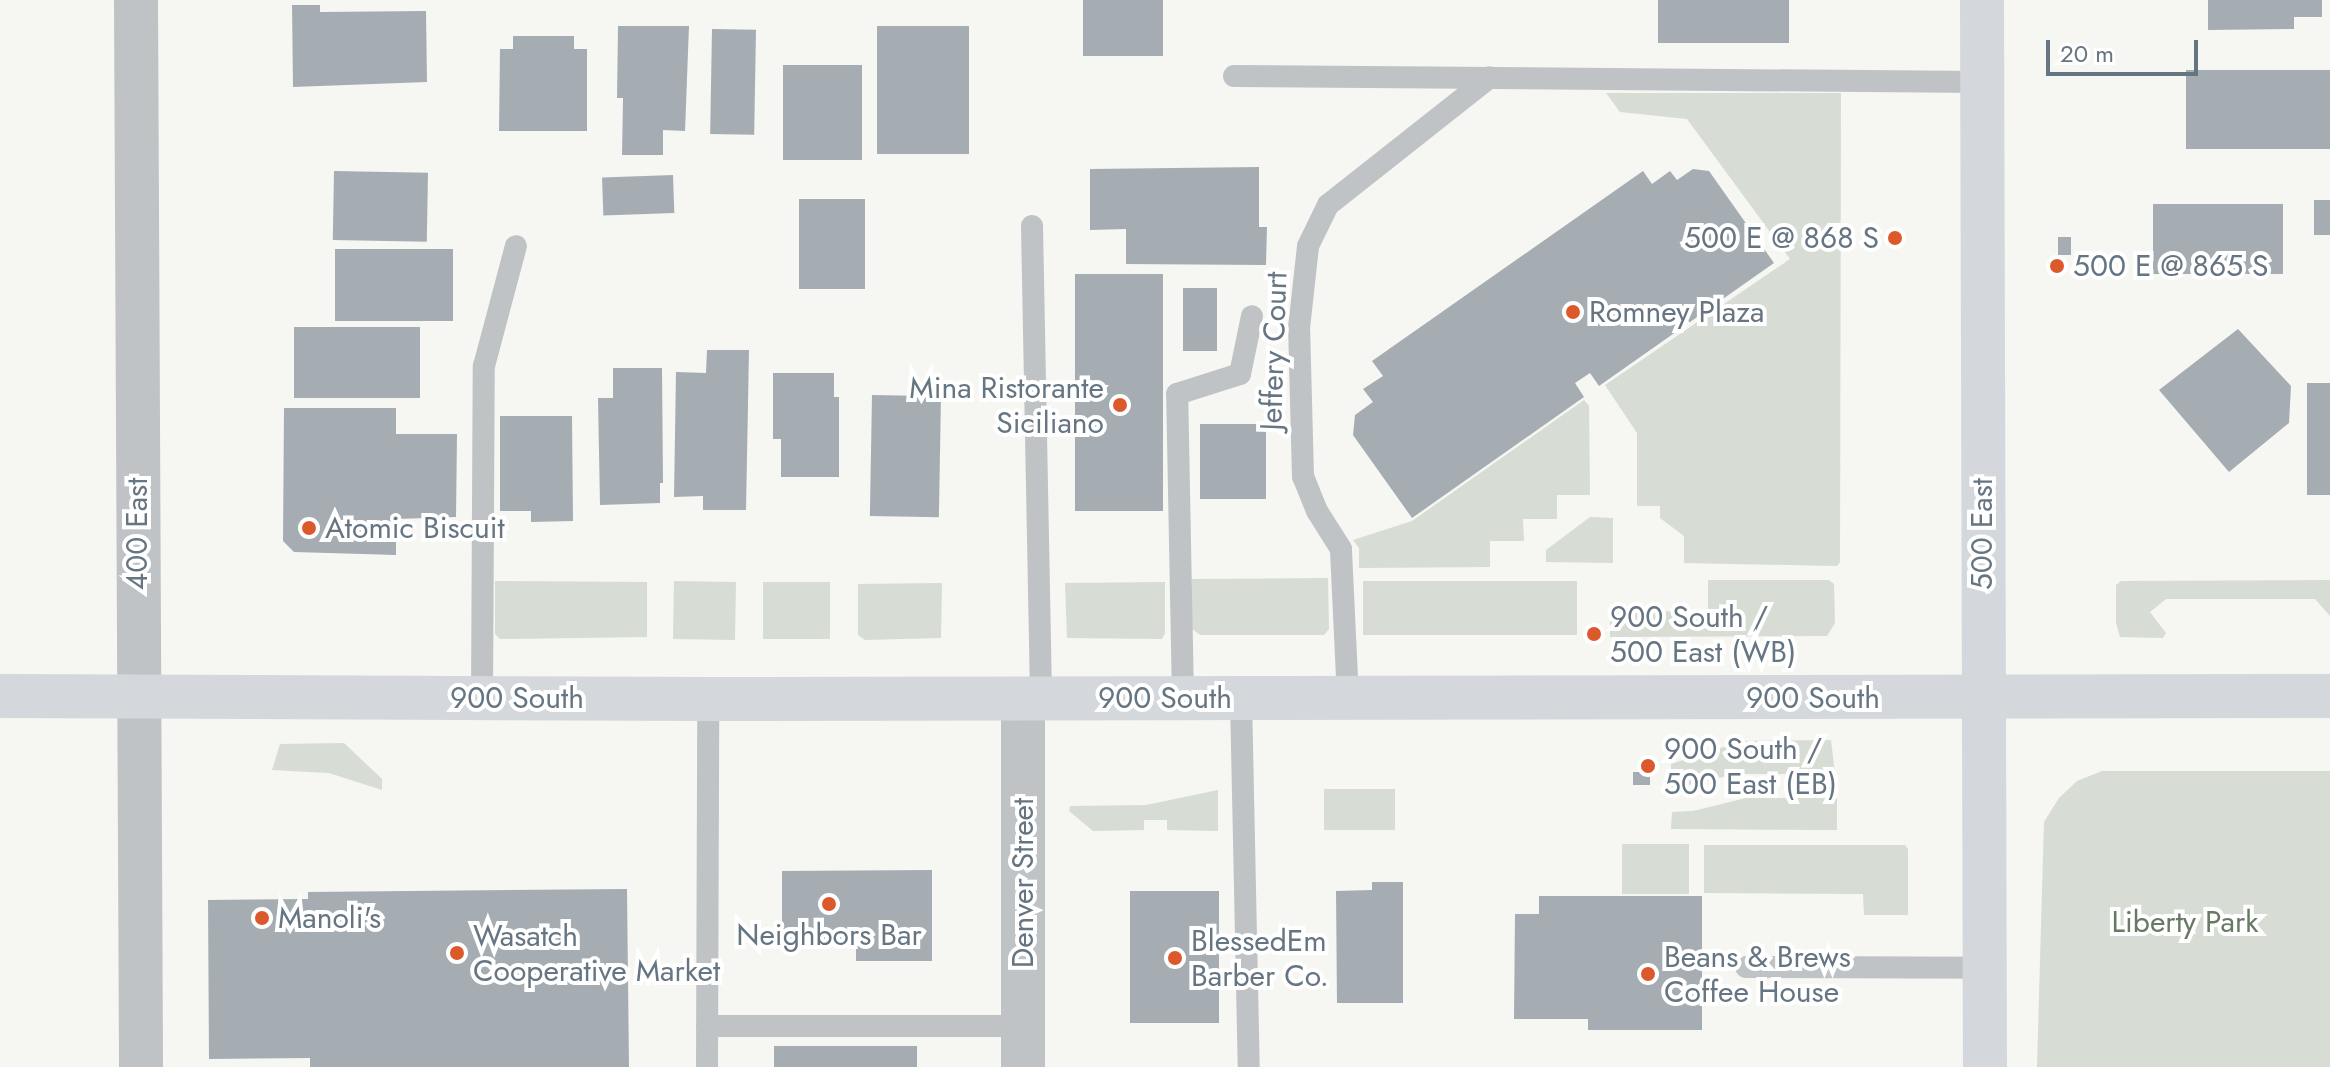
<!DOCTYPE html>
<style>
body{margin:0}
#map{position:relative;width:2330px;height:1067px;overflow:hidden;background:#f6f6f2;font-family:Jost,sans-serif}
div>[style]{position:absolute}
.green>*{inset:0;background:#d7dcd4;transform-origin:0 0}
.building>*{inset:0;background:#a5adb3;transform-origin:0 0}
.lane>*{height:22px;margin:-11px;padding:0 11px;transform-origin:11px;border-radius:11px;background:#bfc3c6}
.street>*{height:44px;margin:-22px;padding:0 22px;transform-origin:22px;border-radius:22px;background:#bfc3c6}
.secondary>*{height:44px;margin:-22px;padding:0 22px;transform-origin:22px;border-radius:22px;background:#d4d8dc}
.dots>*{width:22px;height:22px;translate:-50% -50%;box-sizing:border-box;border:4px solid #fff;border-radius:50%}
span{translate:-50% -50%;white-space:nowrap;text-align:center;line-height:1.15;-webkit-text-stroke:8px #fff;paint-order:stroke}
.poi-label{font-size:30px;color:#667582}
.right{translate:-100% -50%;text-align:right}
.left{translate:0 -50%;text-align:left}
.street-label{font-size:30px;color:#667582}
.park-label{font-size:30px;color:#687a64}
.scale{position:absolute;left:2046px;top:40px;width:152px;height:36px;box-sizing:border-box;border:4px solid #667582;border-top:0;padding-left:10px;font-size:24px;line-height:28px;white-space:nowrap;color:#667582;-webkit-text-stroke:6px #fff;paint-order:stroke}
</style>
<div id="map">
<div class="green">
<div style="clip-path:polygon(1606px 93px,1841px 93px,1840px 562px,1837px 566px,1684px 563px,1684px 536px,1660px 518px,1660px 506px,1637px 506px,1637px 433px,1605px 385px,1790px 259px,1687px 119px,1620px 112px)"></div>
<div style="clip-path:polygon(1584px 400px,1589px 406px,1590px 495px,1557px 495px,1557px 519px,1523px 519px,1524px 541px,1490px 541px,1490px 567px,1359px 568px,1359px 548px,1353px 540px,1412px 521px)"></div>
<div style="clip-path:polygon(1590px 517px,1613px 518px,1613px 563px,1546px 562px,1546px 550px)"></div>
<div style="clip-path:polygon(1328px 578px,1329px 629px,1324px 635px,1200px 635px,1192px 629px,1192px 579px)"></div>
<div style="clip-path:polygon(1708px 580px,1829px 580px,1834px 584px,1835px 623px,1827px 636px,1610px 637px,1610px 612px,1708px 611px)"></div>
<div style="clip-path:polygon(2330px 580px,2330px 616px,2315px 599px,2166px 599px,2150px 612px,2166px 633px,2163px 638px,2120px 637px,2116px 623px,2116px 585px,2121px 581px)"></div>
<div style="clip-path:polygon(495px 581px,647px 582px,647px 637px,500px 639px,495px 634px)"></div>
<div style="left:674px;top:581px;width:62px;height:58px;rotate:1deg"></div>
<div style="left:1363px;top:581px;width:214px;height:54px"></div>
<div style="left:763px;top:582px;width:67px;height:57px"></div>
<div style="clip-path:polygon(1165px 582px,1165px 633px,1162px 639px,1067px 638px,1065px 583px)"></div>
<div style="clip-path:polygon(942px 583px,941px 638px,865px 640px,858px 635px,858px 584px)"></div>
<div style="clip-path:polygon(1831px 740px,1835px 774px,1736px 774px,1671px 789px,1671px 764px,1742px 741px)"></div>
<div style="clip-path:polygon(344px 743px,382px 779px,382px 790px,329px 773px,272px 770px,280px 744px)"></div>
<div style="clip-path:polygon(2102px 771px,2330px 771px,2330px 1067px,2037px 1067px,2044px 822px,2059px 798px,2077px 781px)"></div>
<div style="left:1324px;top:789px;width:71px;height:41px"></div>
<div style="clip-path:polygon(1218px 790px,1218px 831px,1167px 830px,1167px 820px,1144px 820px,1144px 830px,1093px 831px,1069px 811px,1070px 806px,1146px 805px)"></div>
<div style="clip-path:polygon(1746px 798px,1837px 798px,1837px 830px,1671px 829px,1672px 812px,1693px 811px)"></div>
<div style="left:1622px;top:844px;width:67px;height:50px"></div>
<div style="clip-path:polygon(1704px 845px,1905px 845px,1908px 849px,1908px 915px,1864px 915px,1863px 894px,1704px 893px)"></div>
</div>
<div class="building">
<div style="left:1083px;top:0;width:80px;height:56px"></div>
<div style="left:1658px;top:0;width:131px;height:43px"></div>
<div style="clip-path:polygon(2208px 0,2322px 0,2322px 17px,2294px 17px,2294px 29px,2208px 30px)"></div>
<div style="clip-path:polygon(292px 5px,320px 5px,320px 12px,426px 11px,427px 82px,293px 87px)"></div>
<div style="clip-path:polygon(618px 26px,689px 26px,685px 131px,663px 130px,663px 155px,622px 155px,623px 98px,617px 98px)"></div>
<div style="left:877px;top:26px;width:92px;height:128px"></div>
<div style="left:712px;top:29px;width:44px;height:105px;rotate:1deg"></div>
<div style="clip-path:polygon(513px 36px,574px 36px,574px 49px,587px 49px,587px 131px,499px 131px,500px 49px,513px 49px)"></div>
<div style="left:783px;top:65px;width:79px;height:95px"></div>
<div style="left:2186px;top:70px;width:144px;height:79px"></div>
<div style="clip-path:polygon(1259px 167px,1259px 227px,1267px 227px,1266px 265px,1126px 264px,1126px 229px,1090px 230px,1090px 169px)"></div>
<div style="clip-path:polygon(1693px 169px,1709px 171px,1774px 263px,1599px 386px,1590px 373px,1575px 383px,1584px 397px,1412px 518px,1353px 435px,1355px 415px,1373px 402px,1363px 389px,1383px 376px,1372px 361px,1643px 171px,1652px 184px,1670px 171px,1677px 180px)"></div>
<div style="left:334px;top:171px;width:94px;height:69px;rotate:1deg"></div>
<div style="left:673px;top:175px;width:38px;height:71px;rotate:88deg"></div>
<div style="left:799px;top:199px;width:66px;height:90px"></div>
<div style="left:2314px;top:200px;width:16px;height:35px"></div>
<div style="left:2153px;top:204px;width:130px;height:70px"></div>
<div style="left:2058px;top:237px;width:13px;height:18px"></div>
<div style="left:335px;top:249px;width:118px;height:72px"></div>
<div style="left:1163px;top:274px;width:237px;height:88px;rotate:90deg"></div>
<div style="left:1183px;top:288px;width:34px;height:63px"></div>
<div style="left:294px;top:327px;width:126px;height:71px"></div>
<div style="clip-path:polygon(2238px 329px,2291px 386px,2289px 423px,2229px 472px,2159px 390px)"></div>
<div style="clip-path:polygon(707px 350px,749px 350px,746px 510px,703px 510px,703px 496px,674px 497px,676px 372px,706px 373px)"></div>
<div style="clip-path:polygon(613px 368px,662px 368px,663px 483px,660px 483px,660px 503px,600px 505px,598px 398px,613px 398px)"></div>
<div style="clip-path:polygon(773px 373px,834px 373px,834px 397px,839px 397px,839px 477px,781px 477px,781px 439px,773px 439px)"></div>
<div style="left:2307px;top:383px;width:23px;height:112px"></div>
<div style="left:872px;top:395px;width:69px;height:121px;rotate:1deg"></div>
<div style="clip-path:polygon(284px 408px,396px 408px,396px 434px,457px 434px,456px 517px,396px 519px,396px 555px,294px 552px,283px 541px)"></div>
<div style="clip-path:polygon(500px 416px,572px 416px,573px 521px,531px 522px,531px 511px,500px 511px)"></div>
<div style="left:1266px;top:424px;width:75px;height:66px;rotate:90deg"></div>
<div style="left:1633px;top:772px;width:17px;height:13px"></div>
<div style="clip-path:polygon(932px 870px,932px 961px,856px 961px,856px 945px,782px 945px,782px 871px)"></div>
<div style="clip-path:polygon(1372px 882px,1403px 882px,1403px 1003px,1337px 1003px,1336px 891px,1372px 890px)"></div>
<div style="clip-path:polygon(627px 889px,629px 1067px,310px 1067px,310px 1058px,209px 1059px,208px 900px,308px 899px,308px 892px)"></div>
<div style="left:1219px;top:891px;width:132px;height:89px;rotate:90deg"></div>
<div style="clip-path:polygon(1539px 896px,1702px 896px,1702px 1030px,1588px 1030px,1588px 1019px,1514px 1019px,1515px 914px,1539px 914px)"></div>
<div style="left:774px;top:1046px;width:143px;height:21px"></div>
</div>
<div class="lane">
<div style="left:1234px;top:76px;width:748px;rotate:0.46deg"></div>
<div style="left:1032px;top:226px;width:473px;rotate:88.9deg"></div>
<div style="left:482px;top:698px;width:332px;rotate:-89.7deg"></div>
<div style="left:484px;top:366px;width:124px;rotate:-75.1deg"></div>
<div style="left:1183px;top:698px;width:304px;rotate:-91.1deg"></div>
<div style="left:1177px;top:394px;width:66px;rotate:-17.6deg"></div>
<div style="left:1240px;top:374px;width:59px;rotate:-78.3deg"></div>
<div style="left:1241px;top:698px;width:369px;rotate:88.8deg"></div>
<div style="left:1348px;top:699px;width:150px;rotate:-92.7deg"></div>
<div style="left:1341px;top:549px;width:45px;rotate:-122.3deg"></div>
<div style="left:1317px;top:511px;width:37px;rotate:-112deg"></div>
<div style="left:1303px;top:477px;width:149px;rotate:-91.5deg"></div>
<div style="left:1299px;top:328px;width:82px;rotate:-83.7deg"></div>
<div style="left:1308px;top:246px;width:46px;rotate:-64deg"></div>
<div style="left:1328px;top:205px;width:206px;rotate:-38.3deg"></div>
<div style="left:1746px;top:967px;width:239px;rotate:0.2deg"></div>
<div style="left:707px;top:1026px;width:316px"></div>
<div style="left:707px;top:1067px;width:368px;rotate:-89.8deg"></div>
</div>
<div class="street">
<div style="left:136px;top:0;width:1067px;rotate:89.73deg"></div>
<div style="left:1023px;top:699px;width:368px;rotate:90deg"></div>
</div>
<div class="secondary">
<div style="left:1982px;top:0;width:1067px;rotate:89.84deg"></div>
<div style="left:0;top:696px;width:708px;rotate:0.24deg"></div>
<div style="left:708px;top:699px;width:1622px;rotate:-0.11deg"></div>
</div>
<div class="dots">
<div style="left:1895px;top:238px;background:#dc592c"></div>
<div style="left:2057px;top:266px;background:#dc592c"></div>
<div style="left:1573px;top:312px;background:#dc592c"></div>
<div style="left:1120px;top:405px;background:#dc592c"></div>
<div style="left:309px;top:528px;background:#dc592c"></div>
<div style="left:1594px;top:634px;background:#dc592c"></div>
<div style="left:1648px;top:766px;background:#dc592c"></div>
<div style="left:829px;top:904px;background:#dc592c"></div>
<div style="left:262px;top:918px;background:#dc592c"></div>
<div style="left:457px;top:953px;background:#dc592c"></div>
<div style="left:1175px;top:958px;background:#dc592c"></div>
<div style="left:1648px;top:974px;background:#dc592c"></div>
</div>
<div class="poi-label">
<span class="right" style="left:1879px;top:238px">500 E @ 868 S</span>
<span class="left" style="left:2073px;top:266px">500 E @ 865 S</span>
<span class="left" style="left:1589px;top:312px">Romney Plaza</span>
<span class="right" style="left:1104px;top:405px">Mina Ristorante<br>Siciliano</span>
<span class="left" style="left:325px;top:528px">Atomic Biscuit</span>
<span class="left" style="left:1610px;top:634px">900 South /<br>500 East (WB)</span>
<span class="left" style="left:1664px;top:766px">900 South /<br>500 East (EB)</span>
<span class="left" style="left:278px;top:918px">Manoli's</span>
<span style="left:829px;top:935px">Neighbors Bar</span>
<span class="left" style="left:473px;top:953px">Wasatch<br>Cooperative Market</span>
<span class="left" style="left:1191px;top:958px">BlessedEm<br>Barber Co.</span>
<span class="left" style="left:1664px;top:974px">Beans &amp; Brews<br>Coffee House</span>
</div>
<div class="street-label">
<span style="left:1274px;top:351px;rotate:-88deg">Jeffery Court</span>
<span style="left:137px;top:534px;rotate:-90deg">400 East</span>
<span style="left:1982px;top:534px;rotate:-90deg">500 East</span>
<span style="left:517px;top:698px">900 South</span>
<span style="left:1165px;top:698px">900 South</span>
<span style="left:1813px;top:698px">900 South</span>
<span style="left:1023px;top:883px;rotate:-90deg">Denver Street</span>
</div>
<div class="park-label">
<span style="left:2185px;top:922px">Liberty Park</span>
</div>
<div class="scale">20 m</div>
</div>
